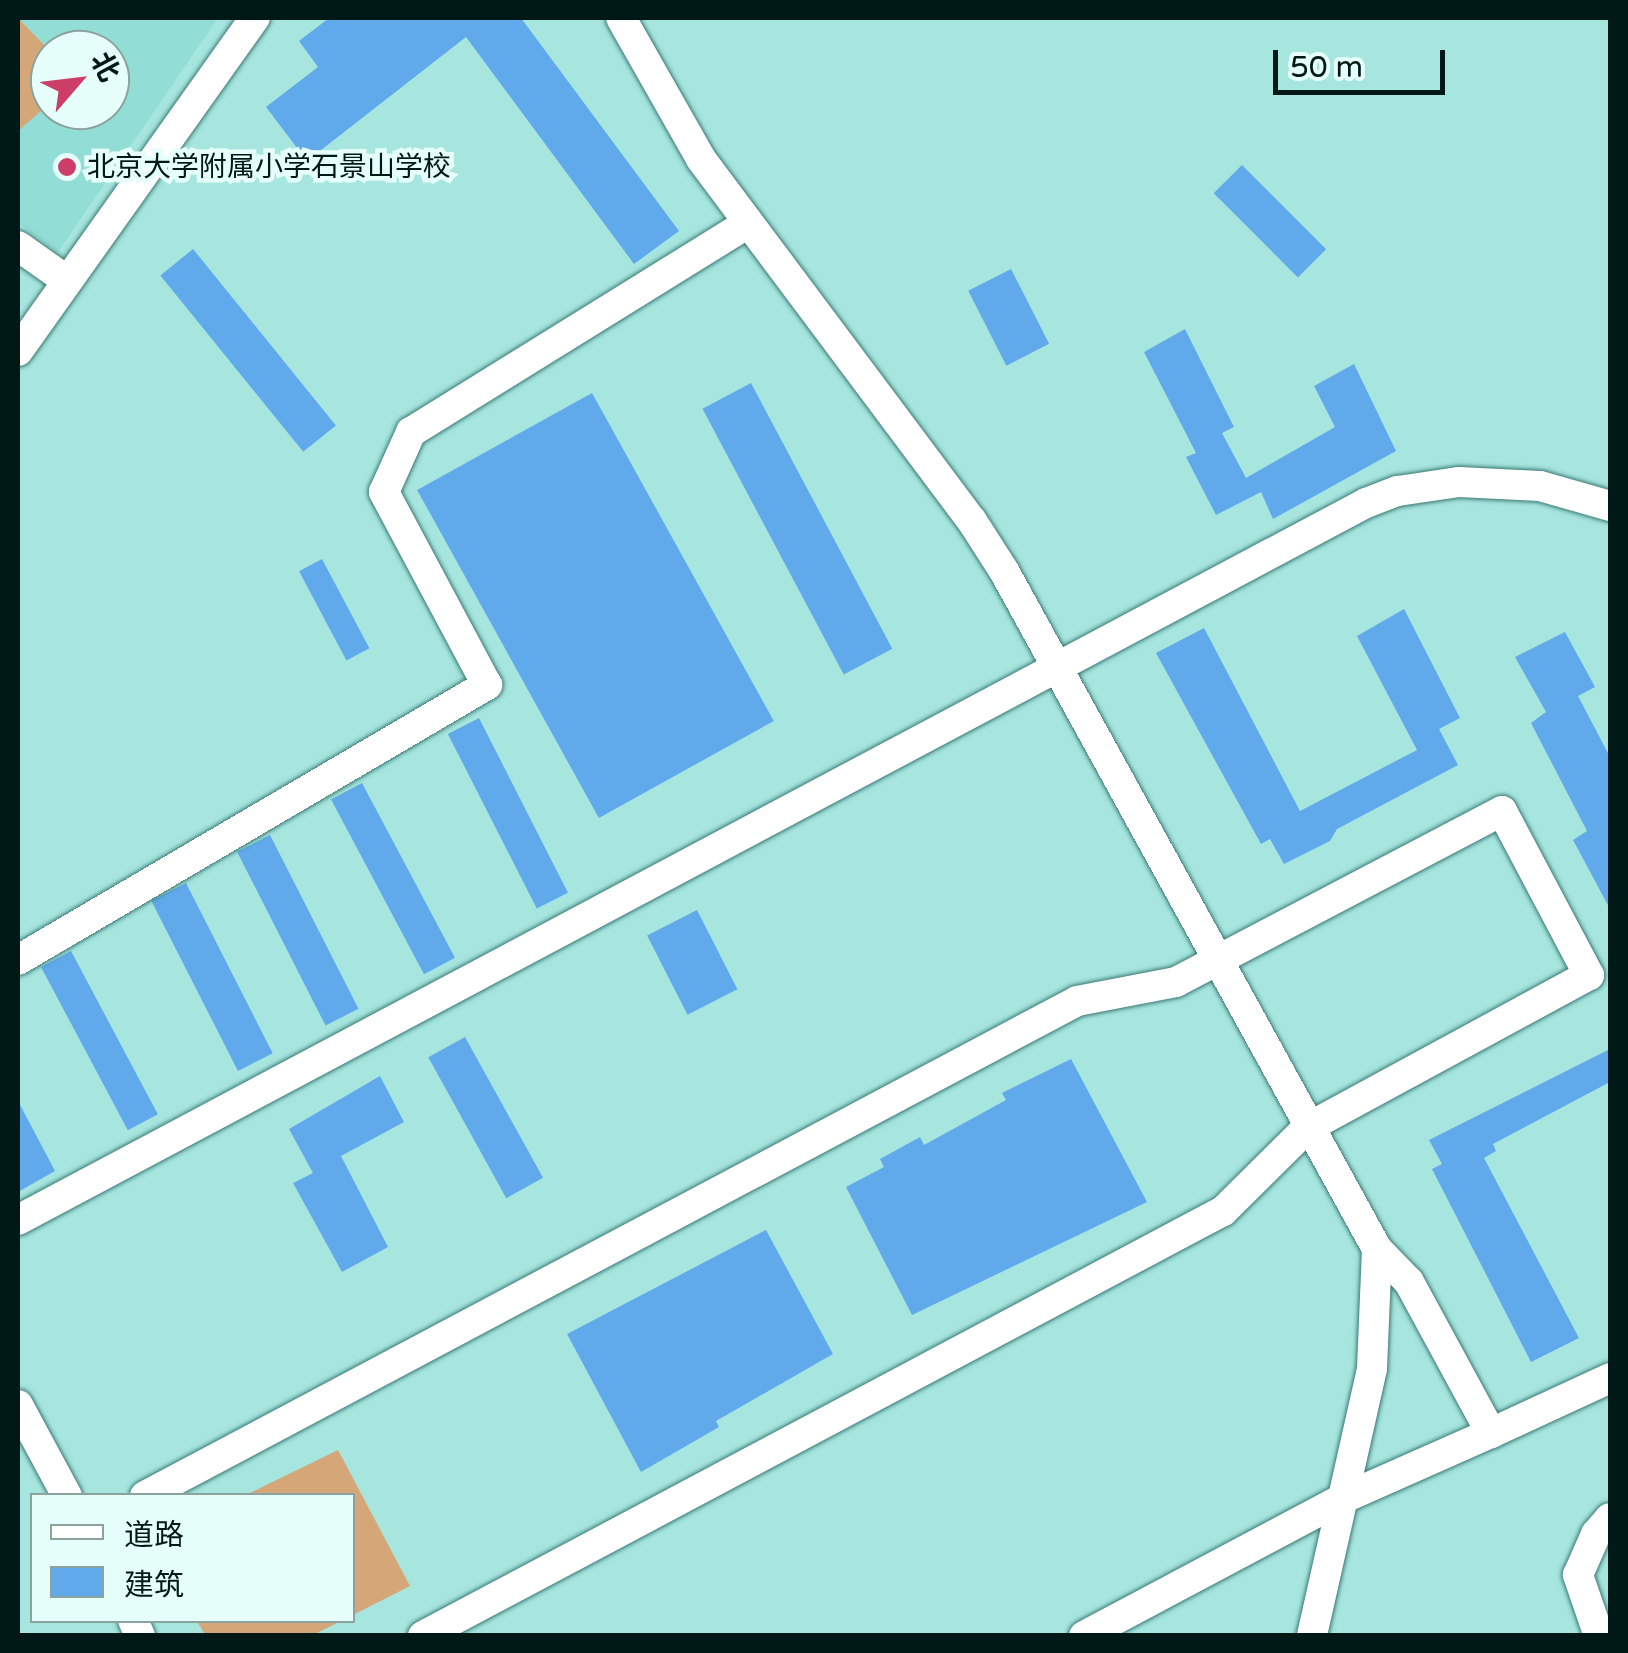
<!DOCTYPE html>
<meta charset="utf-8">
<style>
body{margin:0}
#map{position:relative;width:1628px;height:1653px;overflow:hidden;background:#a6e6df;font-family:"Varela Round","Noto Sans SC",sans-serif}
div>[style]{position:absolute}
.built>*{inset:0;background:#92ddd5}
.green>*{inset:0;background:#d5a778}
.building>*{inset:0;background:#60aaec;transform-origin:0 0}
.roads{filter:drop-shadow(0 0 2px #3b7973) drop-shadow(0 0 2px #3b7973)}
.minor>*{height:30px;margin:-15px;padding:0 15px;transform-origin:15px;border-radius:15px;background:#fff}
.dots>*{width:28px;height:28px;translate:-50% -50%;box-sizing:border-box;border:5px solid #e6fffb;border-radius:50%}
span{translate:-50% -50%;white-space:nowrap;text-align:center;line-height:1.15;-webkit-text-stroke:9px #e6fffb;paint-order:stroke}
.poi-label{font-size:28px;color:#001916}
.left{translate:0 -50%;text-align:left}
.frame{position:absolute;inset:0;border:20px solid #001916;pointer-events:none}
.legend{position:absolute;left:30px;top:1493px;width:325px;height:130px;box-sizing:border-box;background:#e6fffb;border:2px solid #8aa39f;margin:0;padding:12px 18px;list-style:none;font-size:30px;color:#001916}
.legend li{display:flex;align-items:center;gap:20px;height:50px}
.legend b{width:50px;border:2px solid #8aa39f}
.north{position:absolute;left:30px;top:30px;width:100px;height:100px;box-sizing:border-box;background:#e6fffb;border:2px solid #8aa39f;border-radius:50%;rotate:62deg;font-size:28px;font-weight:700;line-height:40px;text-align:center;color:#001916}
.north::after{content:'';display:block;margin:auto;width:35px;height:45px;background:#cc3e68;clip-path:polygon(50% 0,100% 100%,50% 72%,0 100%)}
.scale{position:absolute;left:1273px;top:50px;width:172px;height:45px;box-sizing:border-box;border:5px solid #001916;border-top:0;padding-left:12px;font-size:30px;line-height:35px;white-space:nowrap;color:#001916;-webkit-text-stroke:8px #e6fffb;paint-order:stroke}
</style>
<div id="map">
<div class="built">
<div style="clip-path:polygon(evenodd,18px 18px,218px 18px,58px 252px,18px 223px,18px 18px,50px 50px,110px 50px,110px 110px,50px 110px,50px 50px)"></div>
</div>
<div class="green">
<div style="clip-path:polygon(18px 18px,50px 51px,50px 103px,18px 131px)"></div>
<div style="clip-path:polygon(338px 1450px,410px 1586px,353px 1615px,352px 1496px,246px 1495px)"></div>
<div style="clip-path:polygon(197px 1621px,341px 1621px,311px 1636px,205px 1635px)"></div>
</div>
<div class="building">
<div style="clip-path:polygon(329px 18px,521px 18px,679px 231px,634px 264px,466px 37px,307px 161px,266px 107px,318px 67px,299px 41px)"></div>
<div style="left:1242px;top:165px;width:119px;height:40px;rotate:45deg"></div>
<div style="left:193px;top:249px;width:227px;height:42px;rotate:51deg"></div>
<div style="left:1011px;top:269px;width:84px;height:48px;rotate:63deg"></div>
<div style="clip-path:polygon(1185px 329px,1234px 427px,1222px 433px,1246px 478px,1335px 427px,1314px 386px,1354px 364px,1396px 451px,1273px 519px,1261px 492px,1216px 515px,1186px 457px,1196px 453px,1144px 352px)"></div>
<div style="left:751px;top:383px;width:301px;height:55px;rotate:62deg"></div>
<div style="left:592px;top:393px;width:375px;height:200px;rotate:61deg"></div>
<div style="left:322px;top:559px;width:101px;height:26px;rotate:62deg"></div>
<div style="clip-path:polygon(1404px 609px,1460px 718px,1439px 729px,1458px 765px,1337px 829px,1330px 841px,1284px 864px,1270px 839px,1261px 844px,1156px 653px,1204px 628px,1300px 811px,1417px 750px,1357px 636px)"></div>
<div style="clip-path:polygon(1565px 632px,1595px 687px,1578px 696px,1610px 757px,1610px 909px,1573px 840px,1587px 831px,1531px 723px,1546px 712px,1515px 657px)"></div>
<div style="left:479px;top:718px;width:196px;height:35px;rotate:63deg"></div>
<div style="left:362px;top:783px;width:198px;height:35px;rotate:62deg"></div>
<div style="left:270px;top:835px;width:195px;height:37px;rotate:63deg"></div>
<div style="left:186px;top:883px;width:191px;height:39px;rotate:63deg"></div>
<div style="left:697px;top:910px;width:89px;height:56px;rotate:63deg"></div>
<div style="left:71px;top:951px;width:185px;height:34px;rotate:62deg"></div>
<div style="left:465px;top:1037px;width:161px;height:42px;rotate:61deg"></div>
<div style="clip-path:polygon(1610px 1049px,1610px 1082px,1493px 1144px,1496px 1151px,1484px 1158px,1579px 1338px,1531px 1362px,1432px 1169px,1442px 1164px,1429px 1140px)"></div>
<div style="clip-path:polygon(1071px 1059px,1147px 1202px,912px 1315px,846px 1187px,884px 1167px,880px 1159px,920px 1137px,924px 1145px,1006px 1100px,1002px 1093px)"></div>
<div style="clip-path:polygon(380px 1076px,404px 1122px,341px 1156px,388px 1247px,342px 1272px,293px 1183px,313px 1173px,289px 1129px)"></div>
<div style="clip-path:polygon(18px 1101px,55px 1171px,18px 1192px)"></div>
<div style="clip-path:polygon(766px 1230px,833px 1354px,716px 1421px,719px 1427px,641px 1472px,567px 1334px)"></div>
</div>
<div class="roads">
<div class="minor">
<div style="left:621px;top:18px;width:162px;rotate:60.4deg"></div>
<div style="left:701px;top:159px;width:452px;rotate:53.2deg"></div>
<div style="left:972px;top:521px;width:59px;rotate:57.4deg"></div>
<div style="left:1004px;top:571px;width:774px;rotate:61.18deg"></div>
<div style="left:1377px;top:1249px;width:120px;rotate:92.4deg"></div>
<div style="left:1372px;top:1369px;width:274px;rotate:102.7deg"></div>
<div style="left:18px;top:246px;width:59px;rotate:35.3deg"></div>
<div style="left:18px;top:351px;width:409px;rotate:-54.6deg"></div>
<div style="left:18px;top:960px;width:544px;rotate:-30.39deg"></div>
<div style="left:487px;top:685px;width:219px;rotate:-118.1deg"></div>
<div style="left:384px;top:492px;width:66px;rotate:-65.8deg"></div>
<div style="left:411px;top:432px;width:397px;rotate:-31.8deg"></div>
<div style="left:18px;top:1220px;width:1527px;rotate:-28.01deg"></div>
<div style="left:1366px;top:503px;width:34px;rotate:-21deg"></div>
<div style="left:1398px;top:491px;width:62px;rotate:-8.4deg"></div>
<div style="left:1459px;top:482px;width:81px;rotate:2.8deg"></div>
<div style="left:1540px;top:486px;width:73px;rotate:15.9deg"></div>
<div style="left:1377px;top:1249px;width:46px;rotate:45.9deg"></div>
<div style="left:1409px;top:1282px;width:172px;rotate:61.5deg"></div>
<div style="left:1491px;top:1433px;width:131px;rotate:-24.8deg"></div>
<div style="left:18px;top:1405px;width:103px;rotate:61.7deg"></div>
<div style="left:145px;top:1496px;width:1055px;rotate:-27.97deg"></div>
<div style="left:1077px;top:1001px;width:101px;rotate:-10.9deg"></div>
<div style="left:1176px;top:982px;width:368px;rotate:-27.7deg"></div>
<div style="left:1502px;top:811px;width:186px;rotate:62.1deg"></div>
<div style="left:1589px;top:975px;width:321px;rotate:151.5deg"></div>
<div style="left:1307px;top:1128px;width:118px;rotate:135.3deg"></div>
<div style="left:1223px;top:1211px;width:906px;rotate:152.02deg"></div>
<div style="left:133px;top:1620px;width:17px;rotate:66deg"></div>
<div style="left:1084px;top:1636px;width:292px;rotate:-28deg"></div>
<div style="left:1342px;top:1499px;width:163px;rotate:-23.9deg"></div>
<div style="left:1599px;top:1636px;width:65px;rotate:-109deg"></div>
<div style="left:1578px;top:1575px;width:45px;rotate:-66.3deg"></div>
<div style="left:1596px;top:1534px;width:21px;rotate:-49deg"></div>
</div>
</div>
<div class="dots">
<div style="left:67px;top:167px;background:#cc3e68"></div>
</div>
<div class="poi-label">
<span class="left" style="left:87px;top:167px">北京大学附属小学石景山学校</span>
</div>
<div class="frame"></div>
<ul class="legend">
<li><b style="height:12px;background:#fff"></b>道路</li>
<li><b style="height:28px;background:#60aaec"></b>建筑</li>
</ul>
<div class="north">北</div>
<div class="scale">50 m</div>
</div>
